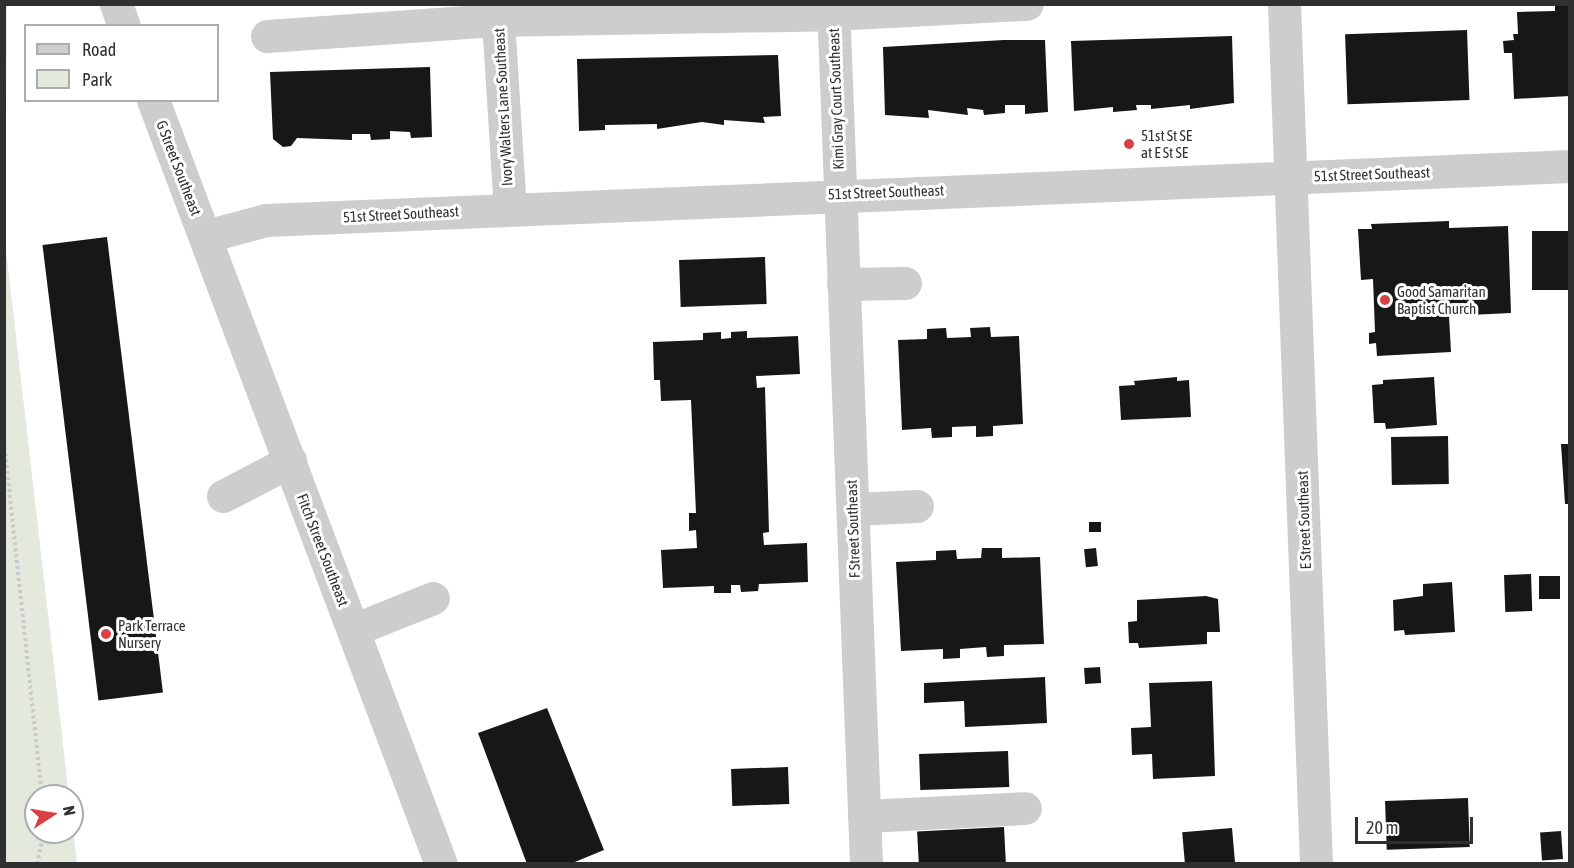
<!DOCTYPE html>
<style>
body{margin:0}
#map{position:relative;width:1574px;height:868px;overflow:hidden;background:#fff;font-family:"Asap Condensed",sans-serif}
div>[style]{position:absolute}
.green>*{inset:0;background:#e3e9dd}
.building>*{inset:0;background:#171717;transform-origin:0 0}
.path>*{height:4px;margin-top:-2px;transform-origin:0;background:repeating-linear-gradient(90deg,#cacaca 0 3px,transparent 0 6px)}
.minor>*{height:33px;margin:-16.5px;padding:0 16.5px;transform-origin:16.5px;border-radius:16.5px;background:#cdcdcd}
.dots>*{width:16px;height:16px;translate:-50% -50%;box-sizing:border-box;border:3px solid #fff;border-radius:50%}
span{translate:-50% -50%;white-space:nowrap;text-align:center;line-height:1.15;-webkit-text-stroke:6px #fff;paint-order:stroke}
.street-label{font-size:15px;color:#303030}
.poi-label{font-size:15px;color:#303030}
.left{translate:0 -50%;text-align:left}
.frame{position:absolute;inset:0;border:6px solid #303030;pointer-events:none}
.legend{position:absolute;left:24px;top:24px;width:195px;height:78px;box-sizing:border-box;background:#fff;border:2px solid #acacac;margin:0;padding:8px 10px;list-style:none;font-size:18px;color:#303030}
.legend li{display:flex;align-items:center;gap:12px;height:30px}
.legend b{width:30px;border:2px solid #acacac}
.north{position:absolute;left:24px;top:784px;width:60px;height:60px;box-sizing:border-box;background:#fff;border:2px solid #acacac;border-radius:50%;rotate:78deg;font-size:16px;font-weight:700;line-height:24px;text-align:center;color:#303030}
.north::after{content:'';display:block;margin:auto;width:21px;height:27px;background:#d94044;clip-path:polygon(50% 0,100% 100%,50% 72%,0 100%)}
.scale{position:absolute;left:1355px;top:817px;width:118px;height:27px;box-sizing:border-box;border:3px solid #303030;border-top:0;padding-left:8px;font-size:18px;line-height:21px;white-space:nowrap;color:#303030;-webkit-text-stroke:4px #fff;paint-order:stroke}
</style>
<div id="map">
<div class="green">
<div style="clip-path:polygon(7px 5px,5px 222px,4px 5px)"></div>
<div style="clip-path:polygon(5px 241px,69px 796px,36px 796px,36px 832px,72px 832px,72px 819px,77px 863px,5px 863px)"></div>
</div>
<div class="building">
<div style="clip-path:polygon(1555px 4px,1570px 4px,1570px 96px,1514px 99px,1512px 53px,1504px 53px,1503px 41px,1514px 40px,1513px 34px,1518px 34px,1517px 12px,1555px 11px)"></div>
<div style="left:1467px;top:30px;width:70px;height:122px;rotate:88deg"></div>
<div style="clip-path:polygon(1232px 36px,1234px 103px,1190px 109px,1190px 105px,1151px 109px,1151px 105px,1136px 105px,1137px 110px,1113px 112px,1113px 107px,1074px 111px,1071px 41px)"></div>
<div style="clip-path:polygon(1004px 40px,1045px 40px,1048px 112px,1025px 114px,1025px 105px,1005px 105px,1005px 113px,984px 115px,983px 110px,967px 108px,968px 115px,928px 110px,929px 118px,885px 115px,883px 47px)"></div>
<div style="clip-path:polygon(778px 55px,781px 116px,763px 117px,765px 123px,724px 120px,724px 125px,702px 122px,657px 129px,657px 124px,605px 125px,605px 130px,579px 131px,577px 59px)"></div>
<div style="clip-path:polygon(430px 67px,432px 137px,411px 138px,410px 132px,390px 131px,390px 139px,371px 140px,370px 134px,352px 134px,352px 140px,297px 138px,291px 146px,283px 147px,273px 139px,270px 72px)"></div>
<div style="clip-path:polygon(1449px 221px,1449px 228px,1508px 226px,1511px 313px,1449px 316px,1451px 352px,1377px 356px,1376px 343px,1369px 344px,1369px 333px,1375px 332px,1373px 279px,1361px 280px,1358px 229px,1372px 229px,1371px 224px)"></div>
<div style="left:1570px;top:231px;width:59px;height:38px;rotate:90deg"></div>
<div style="left:107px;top:237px;width:459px;height:65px;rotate:83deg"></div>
<div style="left:765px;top:257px;width:47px;height:86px;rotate:88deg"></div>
<div style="clip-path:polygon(990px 327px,991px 337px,1019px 336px,1023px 424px,993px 426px,993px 436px,976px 437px,976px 426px,952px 427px,952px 437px,932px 438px,931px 428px,902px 430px,898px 340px,927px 339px,927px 329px,946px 328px,947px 338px,971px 337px,970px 328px)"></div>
<div style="clip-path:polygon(747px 331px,747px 338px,798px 336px,800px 374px,756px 376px,757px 388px,765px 387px,769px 532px,763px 533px,764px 545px,807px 543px,808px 582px,759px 584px,758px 591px,741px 592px,740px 585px,731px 585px,731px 593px,714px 593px,714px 586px,663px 588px,661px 550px,697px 548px,696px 530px,689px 531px,689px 513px,696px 513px,691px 400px,661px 401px,660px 380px,654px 380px,653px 342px,703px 340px,703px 333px,721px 332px,721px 339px,731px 338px,731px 332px)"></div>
<div style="clip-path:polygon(1177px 377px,1177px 381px,1189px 380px,1191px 417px,1121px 420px,1119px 386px,1135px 385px,1134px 381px)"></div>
<div style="clip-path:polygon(1434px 377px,1437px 425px,1386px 429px,1385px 423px,1374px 423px,1372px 385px,1383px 384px,1383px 380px)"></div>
<div style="left:1448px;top:436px;width:48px;height:57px;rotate:89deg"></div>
<div style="clip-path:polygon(1561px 444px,1570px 444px,1570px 504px,1565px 504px)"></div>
<div style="left:1101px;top:522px;width:10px;height:12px;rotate:90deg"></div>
<div style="clip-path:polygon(982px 548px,1002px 548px,1002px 558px,1040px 557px,1044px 644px,1004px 645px,1004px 656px,987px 657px,986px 647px,960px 649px,960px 658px,943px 659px,943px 649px,901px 651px,896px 562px,936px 560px,936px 551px,956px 550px,957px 559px,981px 558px)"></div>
<div style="left:1096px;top:548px;width:18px;height:12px;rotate:84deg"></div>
<div style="left:1531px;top:574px;width:37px;height:27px;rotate:88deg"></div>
<div style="left:1539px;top:576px;width:21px;height:23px"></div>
<div style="clip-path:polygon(1452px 582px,1455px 632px,1405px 635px,1404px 630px,1394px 631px,1393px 600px,1423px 596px,1423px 584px)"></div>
<div style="clip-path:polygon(1206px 596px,1218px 599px,1220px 632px,1207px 632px,1207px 644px,1139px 648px,1138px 643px,1129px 643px,1128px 622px,1137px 621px,1137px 600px)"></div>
<div style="left:1100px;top:667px;width:16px;height:16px;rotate:86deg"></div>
<div style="clip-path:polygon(1045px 677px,1047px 723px,965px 727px,964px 701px,924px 703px,924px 683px)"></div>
<div style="clip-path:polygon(1212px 681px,1215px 776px,1153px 779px,1152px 754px,1132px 755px,1131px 728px,1151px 727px,1149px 683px)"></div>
<div style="clip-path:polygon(547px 708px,604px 850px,570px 864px,527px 864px,478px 733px)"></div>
<div style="left:1008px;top:751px;width:36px;height:89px;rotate:88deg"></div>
<div style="left:788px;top:767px;width:37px;height:57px;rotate:88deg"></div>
<div style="left:1468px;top:798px;width:49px;height:83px;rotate:88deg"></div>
<div style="left:1004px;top:827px;width:37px;height:87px;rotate:87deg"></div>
<div style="left:1232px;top:828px;width:36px;height:50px;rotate:85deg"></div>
<div style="left:1561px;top:831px;width:28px;height:21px;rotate:86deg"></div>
</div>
<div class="path">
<div style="left:4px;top:441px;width:357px;rotate:83.9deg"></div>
<div style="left:37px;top:864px;width:33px;rotate:-78deg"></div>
</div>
<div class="minor">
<div style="left:116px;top:4px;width:23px;rotate:70deg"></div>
<div style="left:497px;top:4px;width:205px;rotate:86.4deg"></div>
<div style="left:833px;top:4px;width:861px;rotate:87.8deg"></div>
<div style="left:1284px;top:4px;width:861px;rotate:87.87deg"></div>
<div style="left:267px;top:36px;width:232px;rotate:-4deg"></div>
<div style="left:498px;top:20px;width:335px;rotate:-1deg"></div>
<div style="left:833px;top:14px;width:194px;rotate:-3deg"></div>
<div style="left:153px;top:100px;width:816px;rotate:69.35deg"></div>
<div style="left:206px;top:236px;width:62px;rotate:-14.9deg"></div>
<div style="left:266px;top:220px;width:1305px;rotate:-2.37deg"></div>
<div style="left:843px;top:284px;width:62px;rotate:-0.9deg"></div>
<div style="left:223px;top:496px;width:76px;rotate:-27.6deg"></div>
<div style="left:853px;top:509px;width:64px;rotate:-2.7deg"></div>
<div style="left:353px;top:630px;width:86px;rotate:-21.8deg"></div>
<div style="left:864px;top:816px;width:161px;rotate:-2.8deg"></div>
</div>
<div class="dots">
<div style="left:1129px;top:144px;background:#d94044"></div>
<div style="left:1385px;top:300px;background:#d94044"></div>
<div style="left:106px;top:634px;background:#d94044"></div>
</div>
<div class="street-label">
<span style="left:836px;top:99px;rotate:-92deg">Kimi Gray Court Southeast</span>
<span style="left:503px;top:107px;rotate:-93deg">Ivory Walters Lane Southeast</span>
<span style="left:179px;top:168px;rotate:69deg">G Street Southeast</span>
<span style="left:1372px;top:174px;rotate:-2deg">51st Street Southeast</span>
<span style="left:886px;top:192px;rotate:-2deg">51st Street Southeast</span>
<span style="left:401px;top:214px;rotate:-3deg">51st Street Southeast</span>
<span style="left:1304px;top:520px;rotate:-92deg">E Street Southeast</span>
<span style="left:853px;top:529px;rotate:-92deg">F Street Southeast</span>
<span style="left:323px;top:550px;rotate:69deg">Fitch Street Southeast</span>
</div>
<div class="poi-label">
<span class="left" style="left:1141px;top:144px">51st St SE<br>at E St SE</span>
<span class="left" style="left:1397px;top:300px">Good Samaritan<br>Baptist Church</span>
<span class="left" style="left:118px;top:634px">Park Terrace<br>Nursery</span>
</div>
<div class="frame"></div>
<ul class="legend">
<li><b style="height:8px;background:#cdcdcd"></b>Road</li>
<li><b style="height:16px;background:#e3e9dd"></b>Park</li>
</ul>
<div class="north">N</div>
<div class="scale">20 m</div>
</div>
